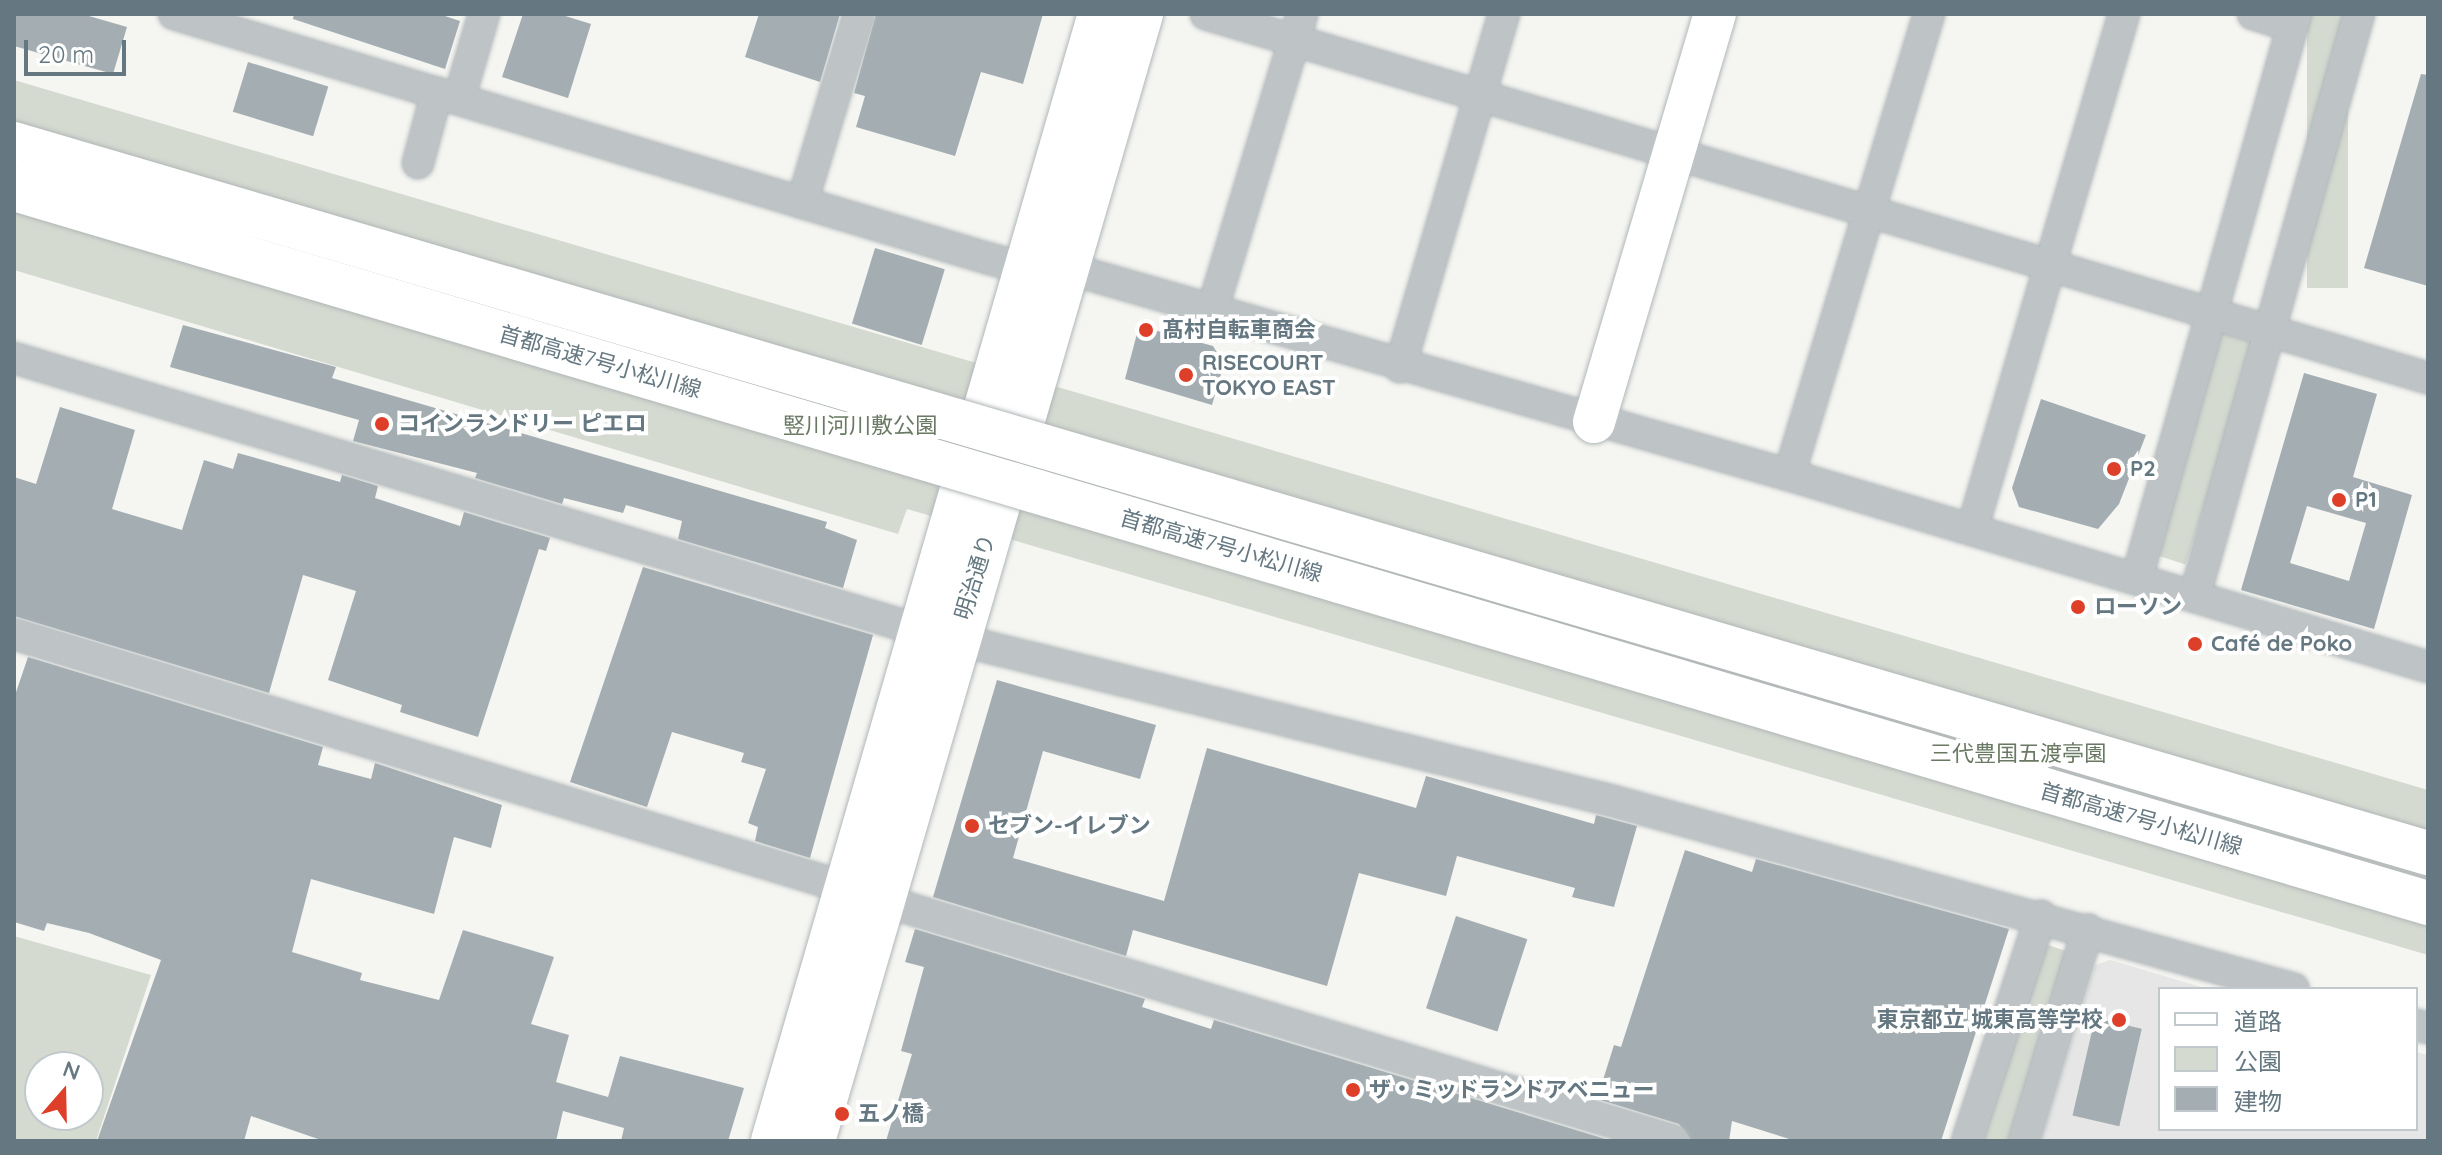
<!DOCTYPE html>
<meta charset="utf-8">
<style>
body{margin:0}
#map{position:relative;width:2442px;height:1155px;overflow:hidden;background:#f5f5f1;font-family:Quicksand,"Noto Sans JP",sans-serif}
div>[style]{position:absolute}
.built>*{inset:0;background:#e5e6e5}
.green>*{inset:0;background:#d5dad0;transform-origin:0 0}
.building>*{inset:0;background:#a4aeb2;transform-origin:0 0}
.roads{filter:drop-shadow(0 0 2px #b0b7ba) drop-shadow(0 0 2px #b0b7ba)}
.street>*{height:30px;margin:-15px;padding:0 15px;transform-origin:15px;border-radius:15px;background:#bec3c5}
.secondary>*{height:42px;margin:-21px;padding:0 21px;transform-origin:21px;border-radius:21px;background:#fff}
.primary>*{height:44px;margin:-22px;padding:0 22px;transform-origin:22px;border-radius:22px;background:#fff}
.bridges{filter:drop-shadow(0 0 2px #b1b6b8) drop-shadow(0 0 2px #b1b6b8)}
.highway-bridge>*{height:44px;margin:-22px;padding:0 22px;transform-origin:22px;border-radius:22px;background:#fff}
.dots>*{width:22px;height:22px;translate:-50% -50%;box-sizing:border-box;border:4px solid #fff;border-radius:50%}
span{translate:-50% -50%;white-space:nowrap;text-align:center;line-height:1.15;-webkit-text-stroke:8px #fff;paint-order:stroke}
.poi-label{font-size:22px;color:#657881;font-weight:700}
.left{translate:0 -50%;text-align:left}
.right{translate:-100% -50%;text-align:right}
.street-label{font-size:22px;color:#657881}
.park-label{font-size:22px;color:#6a7963}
.frame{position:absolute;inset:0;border:16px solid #657881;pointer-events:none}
.legend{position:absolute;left:2158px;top:987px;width:260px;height:144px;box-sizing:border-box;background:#fff;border:2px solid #c1c9cd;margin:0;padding:10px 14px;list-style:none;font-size:24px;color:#657881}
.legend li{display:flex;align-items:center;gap:16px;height:40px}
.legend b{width:40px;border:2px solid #c1c9cd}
.north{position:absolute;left:24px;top:1051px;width:80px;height:80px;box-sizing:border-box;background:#fff;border:2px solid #c1c9cd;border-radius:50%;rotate:20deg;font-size:22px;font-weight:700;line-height:32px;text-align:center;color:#657881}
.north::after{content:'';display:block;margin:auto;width:28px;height:36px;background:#dd3f29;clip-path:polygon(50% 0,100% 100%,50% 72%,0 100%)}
.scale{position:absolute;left:24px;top:40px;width:102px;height:36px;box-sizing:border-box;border:4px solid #657881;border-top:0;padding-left:10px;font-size:24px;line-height:28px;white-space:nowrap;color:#657881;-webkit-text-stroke:6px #fff;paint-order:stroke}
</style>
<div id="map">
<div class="built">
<div style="clip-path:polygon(2110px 960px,2208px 989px,2160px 989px,2160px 1129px,2416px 1129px,2416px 1052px,2428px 1055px,2428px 1141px,2041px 1141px,2095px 965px)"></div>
</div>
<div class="green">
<div style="left:2307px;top:14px;width:41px;height:274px"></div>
<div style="clip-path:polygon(14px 80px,2428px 790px,2428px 955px,907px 509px,898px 534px,14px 270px)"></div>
<div style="left:2221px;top:332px;width:38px;height:232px;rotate:18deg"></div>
<div style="clip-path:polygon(evenodd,14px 936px,151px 975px,96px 1141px,14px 1141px,14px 936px,88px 1067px,88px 1115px,40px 1115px,40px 1067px,88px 1067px)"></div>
<div style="clip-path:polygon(2041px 943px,2073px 953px,2016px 1141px,1976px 1141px)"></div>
</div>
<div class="building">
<div style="clip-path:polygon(14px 14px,82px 14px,127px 27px,113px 74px,14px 46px)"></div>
<div style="clip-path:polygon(294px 14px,439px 14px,460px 21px,445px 69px,293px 19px)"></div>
<div style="clip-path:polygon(523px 14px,559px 14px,591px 24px,568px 98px,502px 77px)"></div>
<div style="clip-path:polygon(759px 14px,840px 14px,820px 82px,745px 57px)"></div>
<div style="clip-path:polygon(876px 14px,1043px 14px,1023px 84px,981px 72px,955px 156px,856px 127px,865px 96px,854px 93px)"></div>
<div style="left:248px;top:62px;width:84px;height:52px;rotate:17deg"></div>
<div style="clip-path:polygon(2421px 74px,2428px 75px,2428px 286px,2364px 268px)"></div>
<div style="left:875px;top:248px;width:73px;height:79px;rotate:17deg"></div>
<div style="clip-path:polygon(183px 325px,336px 367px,332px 378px,827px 522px,825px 528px,857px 540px,843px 588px,678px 539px,682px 521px,626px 505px,623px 513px,564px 498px,562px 504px,475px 478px,477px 473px,353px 441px,359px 420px,170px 367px)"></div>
<div style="clip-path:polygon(1139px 326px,1213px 346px,1224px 364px,1212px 405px,1125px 379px)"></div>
<div style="clip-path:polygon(evenodd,2304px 373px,2377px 394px,2353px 477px,2412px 495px,2374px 629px,2241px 590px,2304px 373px,2307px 506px,2366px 523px,2349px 581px,2290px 563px,2307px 506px)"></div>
<div style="clip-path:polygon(2041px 399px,2146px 435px,2119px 504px,2098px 529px,2019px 507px,2012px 488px)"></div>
<div style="clip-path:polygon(60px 407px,135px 430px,112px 509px,182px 530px,204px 460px,233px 469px,238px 453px,340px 482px,342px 475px,378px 486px,375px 498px,460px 526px,464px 512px,550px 538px,546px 551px,539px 549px,478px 737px,400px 712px,402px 705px,328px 680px,356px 591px,303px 575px,269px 693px,14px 616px,14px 477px,36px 484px)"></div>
<div style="clip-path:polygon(643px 567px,873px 635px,810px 858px,755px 841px,758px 827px,748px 823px,766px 769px,741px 762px,744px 753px,672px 732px,647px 807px,570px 782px)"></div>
<div style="clip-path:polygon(28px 657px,323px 747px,318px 765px,371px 779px,375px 763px,502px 805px,491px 848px,454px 837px,434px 914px,311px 879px,292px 952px,362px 973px,360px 980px,439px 1000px,463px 930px,554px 957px,531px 1024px,569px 1035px,556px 1082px,608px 1097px,620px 1056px,744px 1088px,728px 1141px,621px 1141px,624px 1128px,563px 1111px,556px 1141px,324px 1141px,251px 1116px,244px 1141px,97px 1141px,161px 960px,89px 933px,47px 923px,44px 931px,14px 922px,14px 698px)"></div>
<div style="clip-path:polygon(997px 680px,1156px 725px,1140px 779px,1043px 751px,1013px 858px,1164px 901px,1207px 748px,1416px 808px,1426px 776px,1594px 824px,1596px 815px,1637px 826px,1614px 907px,1572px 897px,1575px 888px,1457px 856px,1446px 896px,1359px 873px,1327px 986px,1133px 930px,1126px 956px,933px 897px)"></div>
<div style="clip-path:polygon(1685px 850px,1752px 872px,1756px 859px,2009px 929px,1941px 1141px,1796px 1141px,1732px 1121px,1729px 1141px,1692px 1141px,1679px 1124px,1597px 1099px,1614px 1045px,1621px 1047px)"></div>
<div style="left:1456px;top:916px;width:75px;height:97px;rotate:18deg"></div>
<div style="clip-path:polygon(915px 929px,1145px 999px,1142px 1007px,1211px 1029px,1214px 1020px,1612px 1141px,886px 1141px,912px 1054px,901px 1051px,924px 967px,905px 962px)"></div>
<div style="left:2095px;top:1018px;width:48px;height:100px;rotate:13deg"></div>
</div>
<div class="roads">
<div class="street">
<div style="left:174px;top:14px;width:849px;rotate:16.71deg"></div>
<div style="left:987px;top:258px;width:41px;rotate:15.8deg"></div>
<div style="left:1026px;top:269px;width:40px;rotate:-1.4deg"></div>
<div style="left:1066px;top:268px;width:752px;rotate:15.98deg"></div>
<div style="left:1789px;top:475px;width:667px;rotate:16.72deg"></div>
<div style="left:1206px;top:14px;width:1275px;rotate:16.59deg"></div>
<div style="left:2253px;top:14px;width:41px;rotate:17.1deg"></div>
<div style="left:459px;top:99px;width:89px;rotate:-73.6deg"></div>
<div style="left:418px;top:163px;width:73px;rotate:-75deg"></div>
<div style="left:802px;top:203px;width:197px;rotate:-73.2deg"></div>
<div style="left:1212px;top:311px;width:310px;rotate:-73.1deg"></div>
<div style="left:14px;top:358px;width:948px;rotate:16.73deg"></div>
<div style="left:922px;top:631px;width:712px;rotate:13.82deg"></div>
<div style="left:1613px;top:801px;width:706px;rotate:15.43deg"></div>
<div style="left:1400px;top:367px;width:368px;rotate:-73.6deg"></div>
<div style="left:1789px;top:475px;width:482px;rotate:-73.1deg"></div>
<div style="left:1972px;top:530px;width:538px;rotate:-73.59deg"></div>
<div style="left:2137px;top:578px;width:586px;rotate:-74.26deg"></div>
<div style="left:2195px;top:595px;width:604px;rotate:-74.24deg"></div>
<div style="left:14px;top:634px;width:871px;rotate:16.96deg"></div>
<div style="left:881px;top:900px;width:829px;rotate:16.9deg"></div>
<div style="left:2416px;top:1025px;width:12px;rotate:14deg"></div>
<div style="left:1967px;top:1141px;width:237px;rotate:-71.8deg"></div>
<div style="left:2024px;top:1141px;width:221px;rotate:-73.2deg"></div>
</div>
<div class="secondary">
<div style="left:1594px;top:422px;width:426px;rotate:-73.5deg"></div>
</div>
<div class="primary">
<div style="left:773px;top:1141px;width:1173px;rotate:-73.82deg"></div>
<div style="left:813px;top:1141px;width:1174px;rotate:-73.77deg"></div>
</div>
</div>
<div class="bridges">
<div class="highway-bridge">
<div style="left:14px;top:144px;width:2516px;rotate:16.37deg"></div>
<div style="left:14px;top:189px;width:2517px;rotate:16.48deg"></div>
</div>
</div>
<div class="dots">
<div style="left:1146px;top:330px;background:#dd3f29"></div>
<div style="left:1186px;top:375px;background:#dd3f29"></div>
<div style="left:382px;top:424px;background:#dd3f29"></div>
<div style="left:2114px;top:469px;background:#dd3f29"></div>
<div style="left:2339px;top:500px;background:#dd3f29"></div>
<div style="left:2078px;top:607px;background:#dd3f29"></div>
<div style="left:2195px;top:644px;background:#dd3f29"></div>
<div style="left:972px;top:826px;background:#dd3f29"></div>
<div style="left:2119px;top:1020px;background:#dd3f29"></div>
<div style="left:1353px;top:1090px;background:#dd3f29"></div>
<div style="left:842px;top:1114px;background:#dd3f29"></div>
</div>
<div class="poi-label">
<span class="left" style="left:1162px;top:330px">髙村自転車商会</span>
<span class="left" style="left:1202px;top:375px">RISECOURT<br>TOKYO EAST</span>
<span class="left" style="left:398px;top:424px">コインランドリー ピエロ</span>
<span class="left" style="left:2130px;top:469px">P2</span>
<span class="left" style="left:2355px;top:500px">P1</span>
<span class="left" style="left:2094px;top:607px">ローソン</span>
<span class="left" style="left:2211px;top:644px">Café de Poko</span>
<span class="left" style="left:988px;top:826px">セブン-イレブン</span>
<span class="right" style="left:2103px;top:1020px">東京都立 城東高等学校</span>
<span class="left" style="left:1369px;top:1090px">ザ・ミッドランドアベニュー</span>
<span class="left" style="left:858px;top:1114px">五ノ橋</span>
</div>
<div class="street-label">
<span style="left:600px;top:362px;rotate:16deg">首都高速7号小松川線</span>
<span style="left:1221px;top:546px;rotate:16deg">首都高速7号小松川線</span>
<span style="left:975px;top:577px;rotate:-73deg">明治通り</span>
<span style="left:2141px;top:819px;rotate:16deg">首都高速7号小松川線</span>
</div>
<div class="park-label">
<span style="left:860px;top:426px">竪川河川敷公園</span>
<span style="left:2018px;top:754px">三代豊国五渡亭園</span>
</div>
<div class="frame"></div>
<ul class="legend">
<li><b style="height:10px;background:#fff"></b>道路</li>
<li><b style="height:22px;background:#d5dad0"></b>公園</li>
<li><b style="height:22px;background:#a4aeb2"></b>建物</li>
</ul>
<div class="north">N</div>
<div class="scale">20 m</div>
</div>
